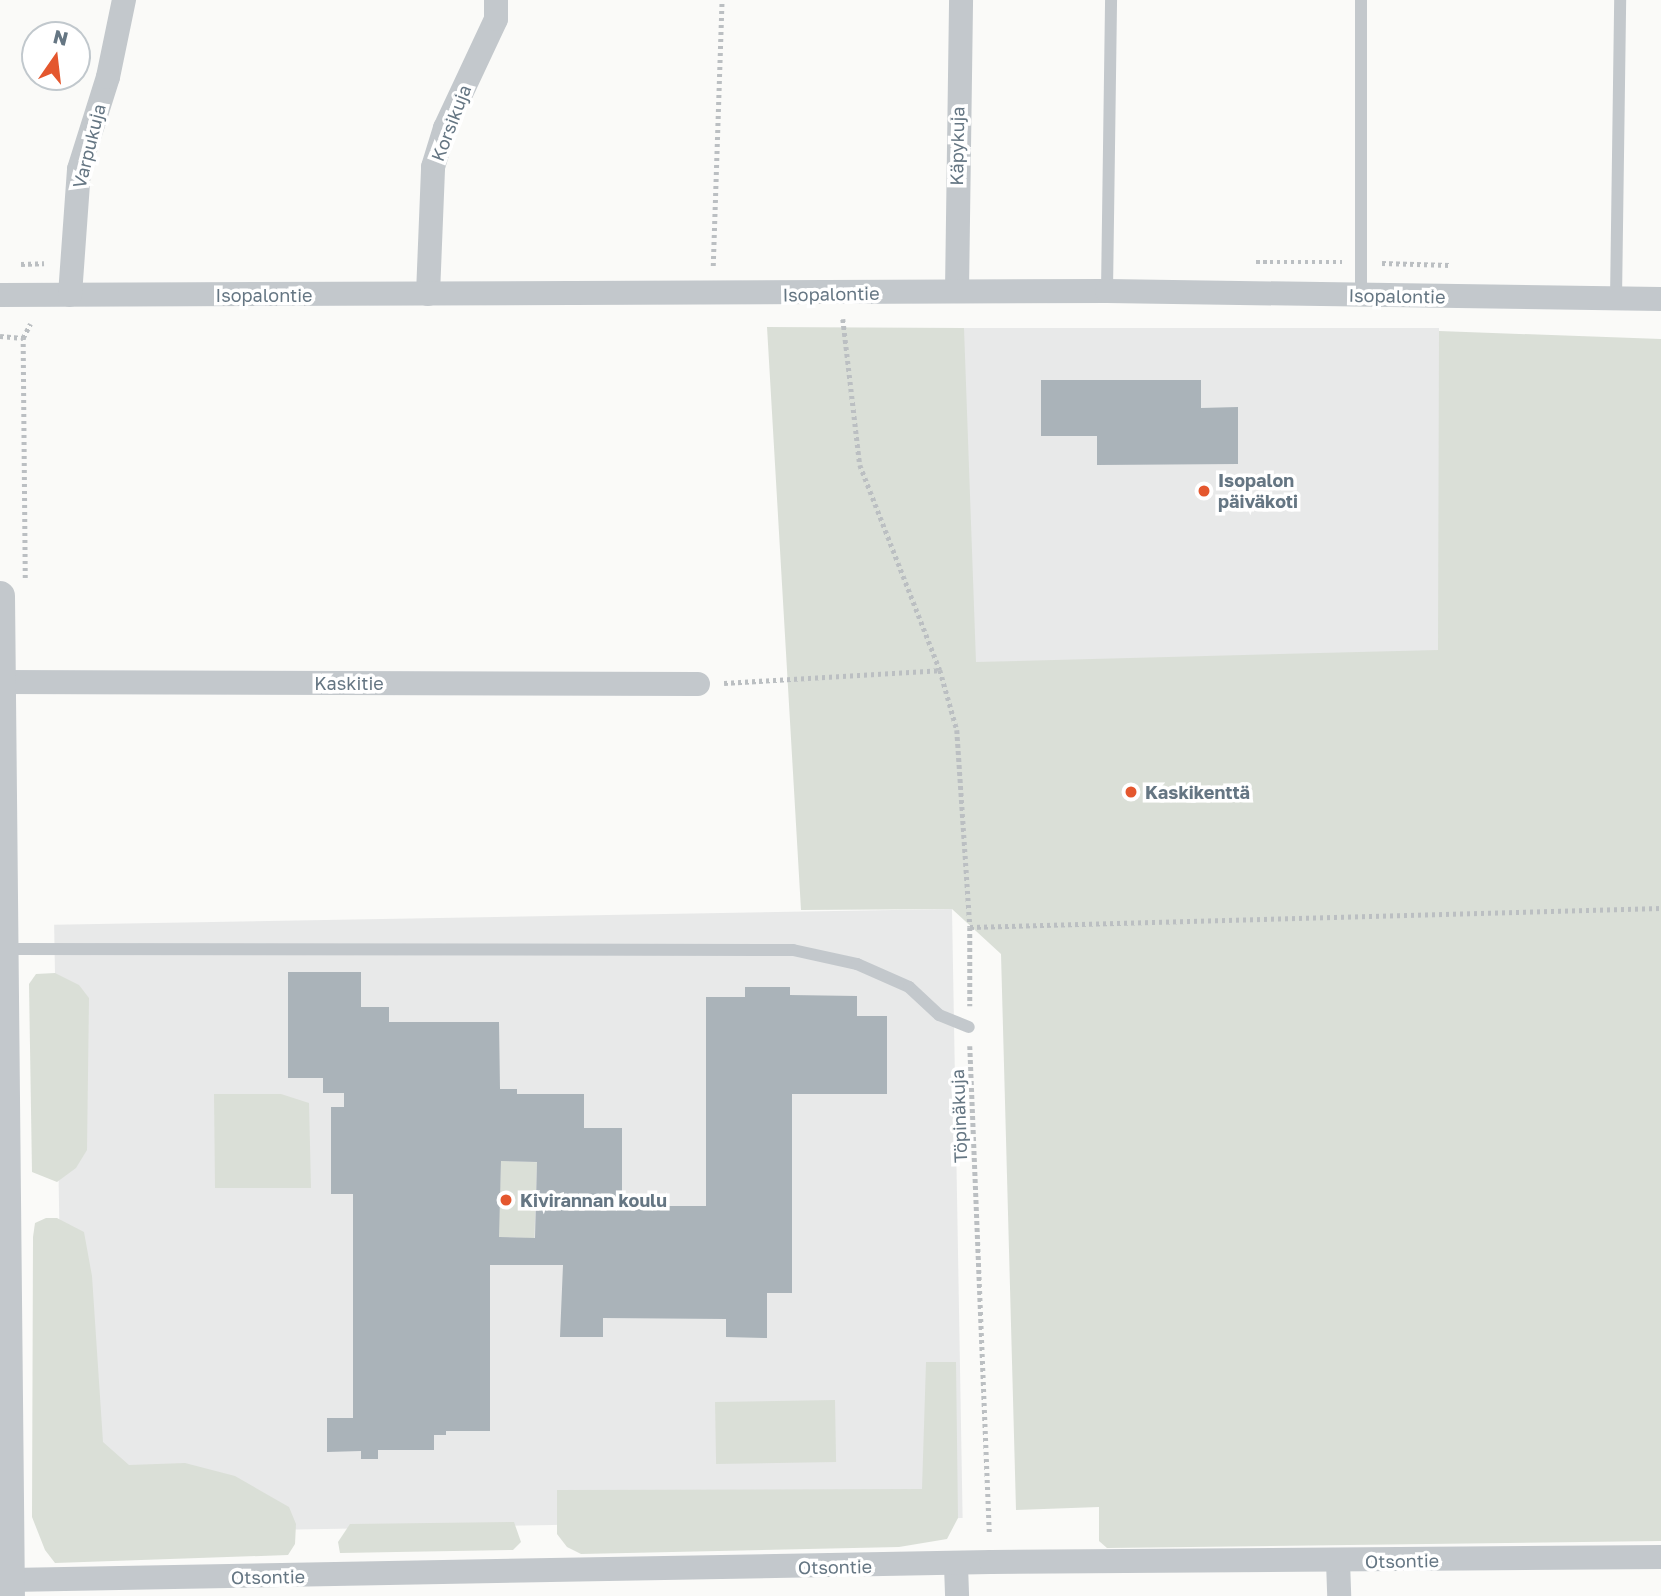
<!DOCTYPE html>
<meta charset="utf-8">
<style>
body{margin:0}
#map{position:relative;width:1661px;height:1596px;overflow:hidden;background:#fafaf8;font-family:"Golos Text",sans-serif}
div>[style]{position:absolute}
.built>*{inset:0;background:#e8e9e9;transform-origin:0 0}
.green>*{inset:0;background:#dadfd7;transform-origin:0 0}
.building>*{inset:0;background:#aab3b9}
.path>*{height:4.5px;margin-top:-2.25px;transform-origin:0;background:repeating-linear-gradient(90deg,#bbbfc2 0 3.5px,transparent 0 7px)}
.service>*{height:12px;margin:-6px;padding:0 6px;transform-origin:6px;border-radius:6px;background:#c3c8cc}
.minor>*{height:24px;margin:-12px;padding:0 12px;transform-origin:12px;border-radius:12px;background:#c3c8cc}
.tertiary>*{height:30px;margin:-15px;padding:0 15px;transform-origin:15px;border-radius:15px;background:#c3c8cc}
.dots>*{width:19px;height:19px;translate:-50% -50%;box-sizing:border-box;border:4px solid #fff;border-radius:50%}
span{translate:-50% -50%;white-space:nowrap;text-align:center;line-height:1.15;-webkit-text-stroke:7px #fff;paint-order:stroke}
.street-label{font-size:18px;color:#657683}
.poi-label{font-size:18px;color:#657683;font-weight:700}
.left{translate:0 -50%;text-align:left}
.north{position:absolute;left:21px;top:21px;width:70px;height:70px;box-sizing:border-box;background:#fff;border:2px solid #c1c8cd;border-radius:50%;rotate:14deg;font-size:19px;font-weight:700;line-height:28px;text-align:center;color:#657683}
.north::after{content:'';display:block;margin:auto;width:24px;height:32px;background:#e4572e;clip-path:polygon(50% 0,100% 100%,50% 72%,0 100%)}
</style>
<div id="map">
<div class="built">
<div style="left:964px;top:328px;width:475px;height:334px"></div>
<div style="left:952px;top:909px;width:609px;height:898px;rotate:89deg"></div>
</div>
<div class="green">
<div style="clip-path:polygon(767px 327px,964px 328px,976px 662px,1438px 650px,1439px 331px,1661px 339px,1661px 1541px,1107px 1548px,1099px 1541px,1099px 1507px,1016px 1510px,1001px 954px,952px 909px,801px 910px)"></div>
<div style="clip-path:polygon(55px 973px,79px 985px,89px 998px,87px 1150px,76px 1168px,57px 1182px,32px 1172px,29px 984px,36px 974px)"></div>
<div style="clip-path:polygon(214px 1094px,281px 1094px,309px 1103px,311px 1188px,215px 1188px)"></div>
<div style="left:501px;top:1161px;width:36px;height:76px;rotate:2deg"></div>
<div style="clip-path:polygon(46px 1218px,57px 1218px,84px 1232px,92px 1276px,103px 1442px,129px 1465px,185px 1463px,235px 1476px,289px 1507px,296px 1524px,295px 1544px,288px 1555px,55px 1563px,45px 1550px,32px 1517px,33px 1237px,35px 1223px)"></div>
<div style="clip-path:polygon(926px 1362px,956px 1362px,958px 1518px,947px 1539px,899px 1547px,581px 1554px,567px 1547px,557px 1534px,557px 1490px,922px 1489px)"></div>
<div style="left:835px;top:1400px;width:62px;height:120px;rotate:89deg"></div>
<div style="clip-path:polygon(514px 1522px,521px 1542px,513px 1550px,340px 1553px,338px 1542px,350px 1524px)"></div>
</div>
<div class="building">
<div style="clip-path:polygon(1041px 380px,1201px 380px,1201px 408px,1238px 407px,1238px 464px,1097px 465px,1097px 436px,1041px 436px)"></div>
<div style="clip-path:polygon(evenodd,288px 972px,361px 972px,361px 1007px,389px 1007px,389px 1022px,499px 1022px,500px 1089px,517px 1089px,517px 1094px,584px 1094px,584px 1128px,622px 1128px,622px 1206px,706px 1206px,706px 997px,745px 997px,745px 987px,790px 987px,790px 995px,857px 996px,857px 1016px,887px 1016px,887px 1094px,792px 1094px,792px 1293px,767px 1293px,767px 1338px,726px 1337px,726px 1319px,603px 1318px,603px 1337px,560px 1337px,563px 1265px,490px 1265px,490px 1431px,446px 1431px,446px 1435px,434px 1435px,434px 1450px,378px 1450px,378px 1459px,361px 1459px,361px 1451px,327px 1452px,327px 1418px,353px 1418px,353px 1194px,331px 1194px,331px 1107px,344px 1107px,344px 1093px,323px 1093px,323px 1078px,288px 1078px,288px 972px,501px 1161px,537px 1162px,535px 1238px,499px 1237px,501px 1161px)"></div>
</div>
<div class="path">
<div style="left:1256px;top:262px;width:86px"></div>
<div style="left:1382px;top:263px;width:68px;rotate:1.7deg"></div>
<div style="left:21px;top:264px;width:23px;rotate:-2deg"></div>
<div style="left:713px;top:266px;width:266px;rotate:-88.1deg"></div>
<div style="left:843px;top:319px;width:147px;rotate:83.4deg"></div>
<div style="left:860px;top:465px;width:220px;rotate:68.7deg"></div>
<div style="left:940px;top:670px;width:62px;rotate:74.2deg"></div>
<div style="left:957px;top:730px;width:197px;rotate:86.2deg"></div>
<div style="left:970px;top:927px;width:79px;rotate:90deg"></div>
<div style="left:0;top:336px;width:23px;rotate:5deg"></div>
<div style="left:25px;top:578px;width:240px;rotate:-90.5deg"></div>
<div style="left:23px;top:338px;width:16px;rotate:-63deg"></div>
<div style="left:724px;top:683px;width:216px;rotate:-3.4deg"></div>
<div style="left:970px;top:927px;width:691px;rotate:-1.58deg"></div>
<div style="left:970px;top:1046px;width:488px;rotate:87.7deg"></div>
</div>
<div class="service">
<div style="left:1361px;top:0;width:296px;rotate:90deg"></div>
<div style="left:1107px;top:291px;width:291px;rotate:-89.2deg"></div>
<div style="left:1616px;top:299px;width:299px;rotate:-89.2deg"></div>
<div style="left:4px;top:949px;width:789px;rotate:0.07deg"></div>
<div style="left:793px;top:950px;width:66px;rotate:12.3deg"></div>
<div style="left:857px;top:964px;width:57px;rotate:23.9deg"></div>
<div style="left:909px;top:987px;width:41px;rotate:43deg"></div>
<div style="left:939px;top:1015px;width:32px;rotate:22deg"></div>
</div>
<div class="minor">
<div style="left:957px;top:291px;width:291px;rotate:-89.2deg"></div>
<div style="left:428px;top:294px;width:127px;rotate:-87.7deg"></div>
<div style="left:433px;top:167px;width:41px;rotate:-72.9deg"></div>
<div style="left:445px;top:128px;width:120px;rotate:-64.9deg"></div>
<div style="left:496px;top:19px;width:19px;rotate:-90deg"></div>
<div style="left:0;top:295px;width:1107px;rotate:-0.21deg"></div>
<div style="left:1107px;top:291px;width:554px;rotate:0.83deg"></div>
<div style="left:70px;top:295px;width:126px;rotate:-85.9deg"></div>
<div style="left:79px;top:169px;width:96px;rotate:-72.5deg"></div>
<div style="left:108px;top:77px;width:79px;rotate:-78.3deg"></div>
<div style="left:0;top:682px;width:698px;rotate:0.16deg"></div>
<div style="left:1338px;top:1561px;width:35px;rotate:88deg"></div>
<div style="left:956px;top:1565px;width:31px;rotate:88deg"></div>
<div style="left:10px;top:1580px;width:981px;rotate:-1.05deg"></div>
<div style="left:991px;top:1562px;width:670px;rotate:-0.43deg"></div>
</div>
<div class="tertiary">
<div style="left:0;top:596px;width:1000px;rotate:89.43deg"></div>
</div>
<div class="dots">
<div style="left:1204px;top:491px;background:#e4572e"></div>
<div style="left:1131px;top:792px;background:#e4572e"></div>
<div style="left:506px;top:1200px;background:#e4572e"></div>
</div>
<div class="street-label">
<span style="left:451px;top:123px;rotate:-69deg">Korsikuja</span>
<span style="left:89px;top:146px;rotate:-76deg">Varpukuja</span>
<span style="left:957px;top:146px;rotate:-89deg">Käpykuja</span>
<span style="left:831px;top:294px;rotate:-1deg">Isopalontie</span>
<span style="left:264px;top:295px">Isopalontie</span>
<span style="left:1397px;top:296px;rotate:1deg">Isopalontie</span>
<span style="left:349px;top:683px">Kaskitie</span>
<span style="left:959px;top:1116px;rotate:-92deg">Töpinäkuja</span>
<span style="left:1402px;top:1561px;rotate:-1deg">Otsontie</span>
<span style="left:835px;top:1567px;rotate:-1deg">Otsontie</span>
<span style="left:268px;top:1577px;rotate:-1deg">Otsontie</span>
</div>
<div class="poi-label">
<span class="left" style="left:1218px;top:491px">Isopalon<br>päiväkoti</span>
<span class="left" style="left:1145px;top:792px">Kaskikenttä</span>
<span class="left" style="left:520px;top:1200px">Kivirannan koulu</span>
</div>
<div class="north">N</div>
</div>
